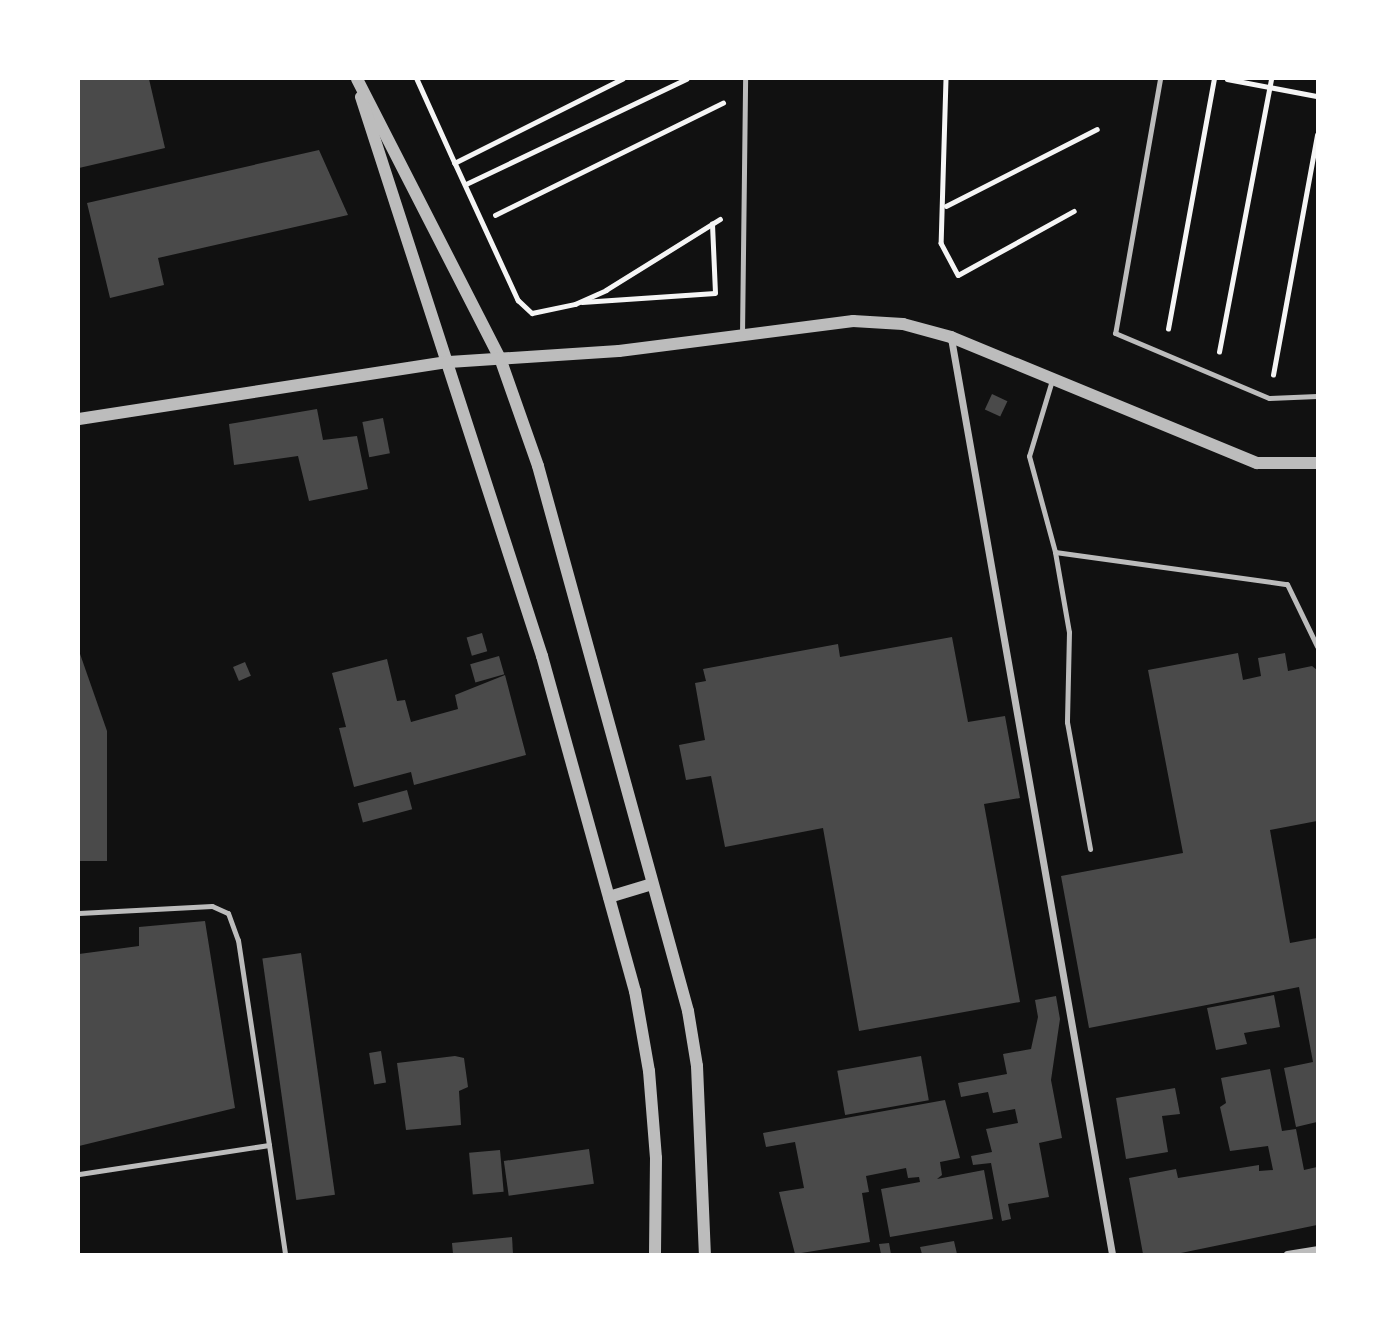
<!DOCTYPE html>
<style>
body{margin:0}
#map{position:relative;width:1396px;height:1333px;overflow:hidden;background:#111;font-family:"PT Sans Narrow",sans-serif}
div>[style]{position:absolute}
.building>*{inset:0;background:#4a4a4a;transform-origin:0 0}
.path>*{height:4.5px;margin:-2.25px;padding:0 2.25px;transform-origin:2.25px;border-radius:2.25px;background:#f5f5f5}
.service>*{height:5px;margin:-2.5px;padding:0 2.5px;transform-origin:2.5px;border-radius:2.5px;background:#bcbcbc}
.minor>*{height:7px;margin:-3.5px;padding:0 3.5px;transform-origin:3.5px;border-radius:3.5px;background:#bcbcbc}
.tertiary>*{height:12px;margin:-6px;padding:0 6px;transform-origin:6px;border-radius:6px;background:#bcbcbc}
span{translate:-50% -50%;white-space:nowrap;text-align:center;line-height:1.15;-webkit-text-stroke:6px #fff;paint-order:stroke}
.frame{position:absolute;inset:0;border:80px solid #fff;pointer-events:none}
</style>
<div id="map">
<div class="building">
<div style="clip-path:polygon(79px 79px,149px 79px,165px 148px,79px 168px)"></div>
<div style="clip-path:polygon(319px 150px,348px 215px,158px 258px,164px 285px,110px 298px,87px 203px)"></div>
<div style="left:992px;top:394px;width:17px;height:17px;rotate:25deg"></div>
<div style="clip-path:polygon(317px 409px,323px 440px,357px 436px,368px 489px,309px 501px,298px 456px,234px 465px,229px 424px)"></div>
<div style="left:383px;top:418px;width:36px;height:21px;rotate:79deg"></div>
<div style="left:482px;top:633px;width:19px;height:16px;rotate:74deg"></div>
<div style="clip-path:polygon(952px 637px,968px 722px,1005px 716px,1020px 798px,984px 804px,1020px 1002px,859px 1031px,823px 828px,725px 847px,711px 776px,686px 780px,679px 745px,705px 740px,695px 683px,706px 681px,703px 669px,838px 644px,840px 657px)"></div>
<div style="clip-path:polygon(79px 651px,107px 731px,107px 861px,79px 861px)"></div>
<div style="clip-path:polygon(1238px 653px,1243px 680px,1261px 676px,1258px 658px,1285px 653px,1288px 671px,1312px 666px,1317px 670px,1317px 821px,1270px 830px,1290px 943px,1317px 938px,1317px 1122px,1296px 1127px,1284px 1068px,1313px 1062px,1299px 987px,1089px 1028px,1061px 876px,1183px 853px,1148px 670px)"></div>
<div style="left:499px;top:656px;width:19px;height:30px;rotate:74deg"></div>
<div style="clip-path:polygon(387px 659px,397px 701px,405px 700px,411px 722px,458px 709px,455px 695px,505px 675px,526px 755px,414px 785px,411px 772px,354px 787px,339px 728px,346px 727px,332px 673px)"></div>
<div style="left:245px;top:662px;width:15px;height:13px;rotate:67deg"></div>
<div style="left:407px;top:790px;width:20px;height:51px;rotate:75deg"></div>
<div style="clip-path:polygon(205px 921px,235px 1108px,79px 1146px,79px 954px,139px 946px,139px 927px)"></div>
<div style="left:301px;top:953px;width:244px;height:39px;rotate:82deg"></div>
<div style="clip-path:polygon(1274px 995px,1280px 1027px,1244px 1033px,1247px 1044px,1216px 1050px,1207px 1008px)"></div>
<div style="clip-path:polygon(1056px 996px,1060px 1019px,1051px 1080px,1062px 1138px,1039px 1143px,1049px 1197px,1008px 1204px,1011px 1219px,1002px 1221px,991px 1163px,973px 1165px,971px 1156px,992px 1152px,986px 1129px,1018px 1123px,1015px 1109px,993px 1113px,988px 1092px,961px 1097px,958px 1083px,1007px 1074px,1003px 1054px,1031px 1049px,1038px 1017px,1035px 1000px)"></div>
<div style="left:381px;top:1051px;width:32px;height:12px;rotate:81deg"></div>
<div style="clip-path:polygon(455px 1056px,464px 1058px,468px 1087px,459px 1091px,461px 1125px,406px 1130px,397px 1063px)"></div>
<div style="left:921px;top:1056px;width:45px;height:85px;rotate:80deg"></div>
<div style="clip-path:polygon(1270px 1069px,1282px 1131px,1296px 1129px,1304px 1170px,1317px 1167px,1317px 1225px,1176px 1254px,1143px 1254px,1129px 1178px,1176px 1169px,1178px 1178px,1259px 1165px,1259px 1171px,1273px 1170px,1268px 1146px,1230px 1151px,1220px 1107px,1226px 1103px,1221px 1078px)"></div>
<div style="clip-path:polygon(1175px 1088px,1180px 1114px,1162px 1116px,1168px 1152px,1126px 1159px,1116px 1098px)"></div>
<div style="clip-path:polygon(945px 1100px,960px 1158px,940px 1162px,942px 1175px,937px 1179px,984px 1170px,993px 1219px,890px 1237px,881px 1189px,920px 1182px,919px 1177px,908px 1178px,906px 1168px,866px 1176px,869px 1192px,862px 1193px,870px 1242px,795px 1254px,779px 1192px,804px 1188px,795px 1142px,766px 1147px,763px 1133px)"></div>
<div style="left:589px;top:1149px;width:35px;height:86px;rotate:82deg"></div>
<div style="left:500px;top:1150px;width:42px;height:31px;rotate:85deg"></div>
<div style="clip-path:polygon(512px 1237px,513px 1254px,453px 1254px,452px 1243px)"></div>
<div style="clip-path:polygon(954px 1241px,957px 1254px,922px 1254px,920px 1247px)"></div>
<div style="clip-path:polygon(889px 1243px,891px 1254px,881px 1254px,879px 1244px)"></div>
</div>
<div class="path">
<div style="left:417px;top:79px;width:92px;rotate:65.7deg"></div>
<div style="left:623px;top:79px;width:188px;rotate:153.4deg"></div>
<div style="left:455px;top:163px;width:151px;rotate:65.3deg"></div>
<div style="left:518px;top:300px;width:19px;rotate:43deg"></div>
<div style="left:532px;top:313px;width:44px;rotate:-11.8deg"></div>
<div style="left:575px;top:304px;width:34px;rotate:-24deg"></div>
<div style="left:606px;top:290px;width:134px;rotate:-31.9deg"></div>
<div style="left:946px;top:79px;width:164px;rotate:91.7deg"></div>
<div style="left:941px;top:243px;width:36px;rotate:62deg"></div>
<div style="left:958px;top:275px;width:132px;rotate:-28.9deg"></div>
<div style="left:1227px;top:79px;width:92px;rotate:10.7deg"></div>
<div style="left:466px;top:184px;width:244px;rotate:-25.5deg"></div>
<div style="left:946px;top:206px;width:169px;rotate:-27deg"></div>
<div style="left:495px;top:215px;width:254px;rotate:-26.2deg"></div>
<div style="left:582px;top:302px;width:133px;rotate:-3.9deg"></div>
<div style="left:715px;top:293px;width:69px;rotate:-92.5deg"></div>
<div style="left:1168px;top:329px;width:254px;rotate:-79.6deg"></div>
<div style="left:1219px;top:352px;width:278px;rotate:-79.2deg"></div>
<div style="left:1273px;top:375px;width:244px;rotate:-79.6deg"></div>
</div>
<div class="service">
<div style="left:1160px;top:79px;width:258px;rotate:100deg"></div>
<div style="left:1115px;top:333px;width:167px;rotate:22.9deg"></div>
<div style="left:1269px;top:398px;width:48px;rotate:-2.4deg"></div>
<div style="left:742px;top:335px;width:256px;rotate:-89.3deg"></div>
<div style="left:1052px;top:380px;width:79px;rotate:106.8deg"></div>
<div style="left:1029px;top:456px;width:99px;rotate:74.8deg"></div>
<div style="left:1055px;top:552px;width:234px;rotate:7.9deg"></div>
<div style="left:1287px;top:584px;width:69px;rotate:64.2deg"></div>
<div style="left:1055px;top:552px;width:81px;rotate:80.1deg"></div>
<div style="left:1069px;top:632px;width:90px;rotate:91.3deg"></div>
<div style="left:1067px;top:722px;width:129px;rotate:79.7deg"></div>
<div style="left:79px;top:913px;width:133px;rotate:-3deg"></div>
<div style="left:212px;top:906px;width:17px;rotate:24deg"></div>
<div style="left:228px;top:913px;width:29px;rotate:70deg"></div>
<div style="left:238px;top:940px;width:207px;rotate:81.4deg"></div>
<div style="left:269px;top:1145px;width:192px;rotate:171.3deg"></div>
<div style="left:269px;top:1145px;width:110px;rotate:81.6deg"></div>
</div>
<div class="minor">
<div style="left:951px;top:338px;width:930px;rotate:80.03deg"></div>
<div style="left:1287px;top:1254px;width:30px;rotate:-9deg"></div>
</div>
<div class="tertiary">
<div style="left:357px;top:79px;width:314px;rotate:62.9deg"></div>
<div style="left:500px;top:358px;width:114px;rotate:70.6deg"></div>
<div style="left:538px;top:466px;width:565px;rotate:74.61deg"></div>
<div style="left:688px;top:1011px;width:56px;rotate:80.7deg"></div>
<div style="left:697px;top:1066px;width:188px;rotate:87.6deg"></div>
<div style="left:361px;top:97px;width:588px;rotate:72.06deg"></div>
<div style="left:542px;top:656px;width:348px;rotate:74.5deg"></div>
<div style="left:635px;top:991px;width:81px;rotate:80.1deg"></div>
<div style="left:649px;top:1071px;width:87px;rotate:85.4deg"></div>
<div style="left:656px;top:1158px;width:96px;rotate:90.6deg"></div>
<div style="left:79px;top:419px;width:374px;rotate:-8.8deg"></div>
<div style="left:449px;top:362px;width:170px;rotate:-3.7deg"></div>
<div style="left:619px;top:351px;width:236px;rotate:-7.3deg"></div>
<div style="left:853px;top:321px;width:50px;rotate:3.4deg"></div>
<div style="left:903px;top:324px;width:50px;rotate:15.2deg"></div>
<div style="left:951px;top:337px;width:331px;rotate:22.4deg"></div>
<div style="left:1257px;top:463px;width:60px"></div>
<div style="left:609px;top:897px;width:45px;rotate:-16.8deg"></div>
</div>
<div class="frame"></div>
</div>
